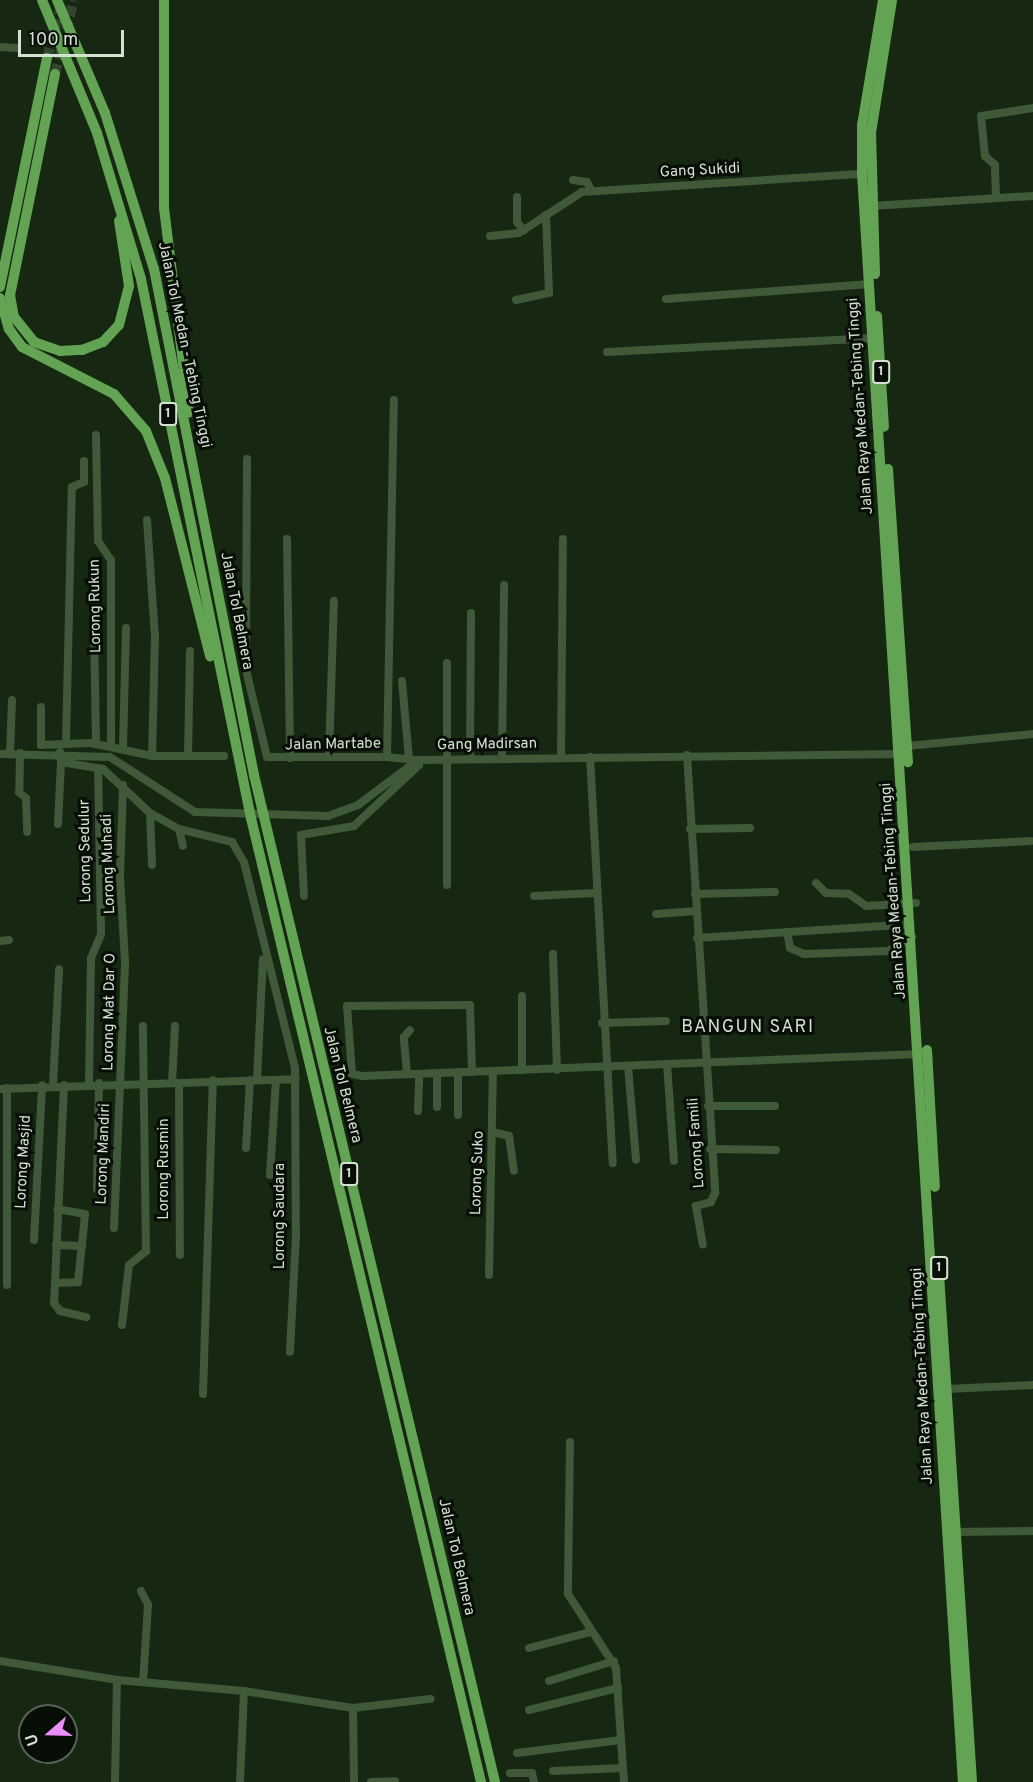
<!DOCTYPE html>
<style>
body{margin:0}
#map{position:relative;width:1033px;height:1782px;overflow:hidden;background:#162812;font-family:Overpass,sans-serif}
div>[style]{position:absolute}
.highway-tunnel>*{height:10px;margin-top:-5px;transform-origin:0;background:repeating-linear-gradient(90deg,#33442f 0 10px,transparent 0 15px)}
.minor>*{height:8px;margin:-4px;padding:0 4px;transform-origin:4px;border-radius:4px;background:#3f5939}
.highway>*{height:10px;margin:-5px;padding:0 5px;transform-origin:5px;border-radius:5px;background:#62a453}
span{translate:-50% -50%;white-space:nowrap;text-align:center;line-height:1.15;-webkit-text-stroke:6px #070e06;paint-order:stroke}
.shield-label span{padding:2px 4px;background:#070e06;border:2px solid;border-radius:4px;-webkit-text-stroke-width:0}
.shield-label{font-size:14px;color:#d5e1d3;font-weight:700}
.street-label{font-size:15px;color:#d5e1d3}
.quarter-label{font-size:18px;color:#d5e1d3;letter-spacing:1.5px}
.north{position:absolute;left:18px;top:1704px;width:60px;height:60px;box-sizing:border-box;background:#070e06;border:2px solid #596258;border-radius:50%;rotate:250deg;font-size:16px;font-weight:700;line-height:24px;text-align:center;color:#d5e1d3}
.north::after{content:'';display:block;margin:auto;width:21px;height:27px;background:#ea8dfd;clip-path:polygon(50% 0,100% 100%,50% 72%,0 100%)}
.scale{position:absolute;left:18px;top:30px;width:106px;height:27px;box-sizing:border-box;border:3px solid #d5e1d3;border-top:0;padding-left:8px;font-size:18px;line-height:21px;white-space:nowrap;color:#d5e1d3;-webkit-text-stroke:4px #070e06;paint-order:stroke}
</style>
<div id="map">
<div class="highway-tunnel">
<div style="left:47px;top:58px;width:60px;rotate:-74.6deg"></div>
<div style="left:55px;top:74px;width:76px;rotate:-75.6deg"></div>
</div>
<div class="minor">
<div style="left:0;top:47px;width:17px;rotate:3deg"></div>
<div style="left:573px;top:180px;width:14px;rotate:8deg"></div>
<div style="left:587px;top:182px;width:9px;rotate:63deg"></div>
<div style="left:517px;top:197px;width:25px;rotate:90deg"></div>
<div style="left:517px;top:222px;width:11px;rotate:52deg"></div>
<div style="left:996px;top:197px;width:32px;rotate:-92deg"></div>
<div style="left:995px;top:165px;width:13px;rotate:-138deg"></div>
<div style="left:985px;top:156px;width:40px;rotate:-95.7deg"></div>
<div style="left:981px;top:116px;width:53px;rotate:-8.7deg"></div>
<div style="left:872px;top:206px;width:161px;rotate:-3.6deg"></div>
<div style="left:490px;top:236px;width:29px;rotate:-6deg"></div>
<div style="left:519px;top:233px;width:75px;rotate:-33.1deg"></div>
<div style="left:582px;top:192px;width:281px;rotate:-3.7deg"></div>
<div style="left:666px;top:299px;width:204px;rotate:-4.2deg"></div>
<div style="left:516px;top:300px;width:34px;rotate:-12deg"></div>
<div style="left:549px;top:293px;width:78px;rotate:-92.2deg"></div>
<div style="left:607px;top:352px;width:264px;rotate:-3deg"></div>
<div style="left:96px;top:435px;width:106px;rotate:88.9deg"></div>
<div style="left:98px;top:541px;width:23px;rotate:56deg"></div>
<div style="left:111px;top:560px;width:186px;rotate:90deg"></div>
<div style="left:247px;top:459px;width:211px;rotate:90.3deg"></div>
<div style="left:246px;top:670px;width:89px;rotate:76.4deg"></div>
<div style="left:267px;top:757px;width:120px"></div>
<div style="left:387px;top:757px;width:31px;rotate:6deg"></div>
<div style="left:418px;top:760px;width:5px;rotate:79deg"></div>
<div style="left:419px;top:765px;width:89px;rotate:136.8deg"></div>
<div style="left:354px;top:826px;width:54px;rotate:170.4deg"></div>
<div style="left:301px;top:835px;width:61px;rotate:87.2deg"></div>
<div style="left:147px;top:520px;width:116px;rotate:86.1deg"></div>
<div style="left:155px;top:636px;width:120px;rotate:91.4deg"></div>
<div style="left:287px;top:539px;width:219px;rotate:89.2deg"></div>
<div style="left:93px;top:570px;width:174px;rotate:89deg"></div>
<div style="left:447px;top:663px;width:222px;rotate:90deg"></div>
<div style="left:402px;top:681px;width:78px;rotate:84.9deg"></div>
<div style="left:41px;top:707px;width:38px;rotate:90deg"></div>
<div style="left:41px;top:745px;width:50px;rotate:-2.3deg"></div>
<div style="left:91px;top:743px;width:62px;rotate:12deg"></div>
<div style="left:152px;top:756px;width:72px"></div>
<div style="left:66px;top:744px;width:257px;rotate:-88.7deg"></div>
<div style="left:72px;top:487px;width:13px;rotate:-23deg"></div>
<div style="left:84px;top:482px;width:21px;rotate:-90deg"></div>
<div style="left:907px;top:746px;width:127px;rotate:-5.4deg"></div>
<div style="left:123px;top:749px;width:121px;rotate:-88.6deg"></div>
<div style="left:60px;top:752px;width:10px;rotate:84deg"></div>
<div style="left:61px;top:762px;width:43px;rotate:9.5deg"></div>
<div style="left:103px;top:769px;width:64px;rotate:43.1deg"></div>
<div style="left:150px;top:813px;width:33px;rotate:29deg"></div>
<div style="left:179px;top:829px;width:55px;rotate:13.8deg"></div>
<div style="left:232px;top:842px;width:23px;rotate:59deg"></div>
<div style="left:244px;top:862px;width:212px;rotate:76.1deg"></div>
<div style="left:295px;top:1068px;width:168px;rotate:89.7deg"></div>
<div style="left:296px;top:1236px;width:116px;rotate:93deg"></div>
<div style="left:10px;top:753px;width:53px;rotate:-87.8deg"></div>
<div style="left:20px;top:753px;width:39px;rotate:91deg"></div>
<div style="left:19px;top:792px;width:9px;rotate:41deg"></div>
<div style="left:26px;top:798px;width:34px;rotate:88deg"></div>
<div style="left:0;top:754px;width:110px;rotate:1.6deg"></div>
<div style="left:110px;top:757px;width:101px;rotate:32.9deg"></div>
<div style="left:195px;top:812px;width:133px;rotate:1.7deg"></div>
<div style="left:328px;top:816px;width:32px;rotate:-20deg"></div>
<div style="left:358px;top:805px;width:75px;rotate:-36.9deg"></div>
<div style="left:418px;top:760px;width:484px;rotate:-0.7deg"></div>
<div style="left:687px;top:755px;width:439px;rotate:86.3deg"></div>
<div style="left:715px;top:1193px;width:10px;rotate:114deg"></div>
<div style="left:711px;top:1202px;width:16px;rotate:165deg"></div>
<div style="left:696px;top:1206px;width:39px;rotate:80deg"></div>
<div style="left:188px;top:756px;width:105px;rotate:-88.9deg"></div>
<div style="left:329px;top:756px;width:155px;rotate:-88.2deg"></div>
<div style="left:387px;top:757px;width:357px;rotate:-88.9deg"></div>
<div style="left:470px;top:757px;width:144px;rotate:-89.6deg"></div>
<div style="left:561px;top:757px;width:218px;rotate:-89.5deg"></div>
<div style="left:590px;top:757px;width:407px;rotate:86.8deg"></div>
<div style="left:502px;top:758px;width:173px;rotate:-89.3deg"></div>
<div style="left:150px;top:813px;width:52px;rotate:87.8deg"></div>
<div style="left:58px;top:824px;width:62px;rotate:-87.2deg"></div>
<div style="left:179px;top:829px;width:17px;rotate:77deg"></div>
<div style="left:690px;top:829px;width:60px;rotate:-1deg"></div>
<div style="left:913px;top:847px;width:118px;rotate:-2.9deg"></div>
<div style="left:816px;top:883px;width:14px;rotate:45deg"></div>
<div style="left:826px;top:893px;width:23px;rotate:2deg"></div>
<div style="left:849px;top:894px;width:21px;rotate:35deg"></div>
<div style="left:866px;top:906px;width:50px;rotate:-3.4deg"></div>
<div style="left:695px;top:894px;width:80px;rotate:-1.4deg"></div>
<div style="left:534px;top:896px;width:61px;rotate:-2.8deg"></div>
<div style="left:656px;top:914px;width:40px;rotate:-4.3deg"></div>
<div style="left:787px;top:932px;width:16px;rotate:79deg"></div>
<div style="left:790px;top:948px;width:15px;rotate:23deg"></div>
<div style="left:804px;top:954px;width:84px;rotate:-2deg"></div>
<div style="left:888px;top:951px;width:28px;rotate:-30deg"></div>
<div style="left:697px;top:938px;width:214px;rotate:-3.7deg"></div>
<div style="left:0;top:941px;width:9px;rotate:-6deg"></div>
<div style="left:553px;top:954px;width:116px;rotate:88deg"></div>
<div style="left:602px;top:1023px;width:64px;rotate:-1.8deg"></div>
<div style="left:667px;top:1064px;width:97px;rotate:85.9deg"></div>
<div style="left:628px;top:1066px;width:94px;rotate:85.1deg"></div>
<div style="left:522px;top:1070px;width:74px;rotate:-90deg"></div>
<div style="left:458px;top:1072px;width:43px;rotate:90deg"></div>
<div style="left:472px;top:1072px;width:67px;rotate:-91.7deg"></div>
<div style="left:470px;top:1005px;width:123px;rotate:179.5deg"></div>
<div style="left:347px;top:1006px;width:68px;rotate:85.8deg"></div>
<div style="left:352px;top:1074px;width:10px;rotate:11deg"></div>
<div style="left:362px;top:1076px;width:559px;rotate:-2.25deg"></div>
<div style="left:437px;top:1073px;width:34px;rotate:90deg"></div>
<div style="left:407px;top:1074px;width:37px;rotate:-95deg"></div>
<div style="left:404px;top:1037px;width:9px;rotate:-49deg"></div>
<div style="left:257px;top:1080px;width:121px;rotate:-87.2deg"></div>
<div style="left:172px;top:1083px;width:57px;rotate:-87deg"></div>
<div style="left:179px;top:1083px;width:172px;rotate:89.7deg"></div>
<div style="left:89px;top:1084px;width:126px;rotate:-89.1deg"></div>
<div style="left:91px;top:958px;width:26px;rotate:-67deg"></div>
<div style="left:101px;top:934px;width:166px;rotate:-91deg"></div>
<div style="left:53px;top:1085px;width:116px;rotate:-87deg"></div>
<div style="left:64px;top:1085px;width:218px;rotate:92.6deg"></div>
<div style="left:54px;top:1303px;width:10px;rotate:53deg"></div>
<div style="left:60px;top:1311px;width:27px;rotate:13deg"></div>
<div style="left:0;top:1089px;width:296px;rotate:-1.9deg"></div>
<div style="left:708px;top:1106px;width:67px"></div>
<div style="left:418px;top:1111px;width:37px;rotate:-88deg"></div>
<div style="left:493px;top:1132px;width:16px;rotate:14deg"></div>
<div style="left:509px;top:1136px;width:35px;rotate:82deg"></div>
<div style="left:246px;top:1148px;width:68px;rotate:-86.6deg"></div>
<div style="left:710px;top:1149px;width:66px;rotate:0.9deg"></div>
<div style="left:270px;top:1175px;width:95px;rotate:-86.4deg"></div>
<div style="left:97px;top:1189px;width:106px;rotate:-88.9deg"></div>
<div style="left:114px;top:1228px;width:267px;rotate:-87.6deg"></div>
<div style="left:125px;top:961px;width:84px;rotate:-93.4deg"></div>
<div style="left:120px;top:877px;width:92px;rotate:-88.1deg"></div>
<div style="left:34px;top:1240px;width:155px;rotate:-87deg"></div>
<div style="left:56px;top:1245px;width:26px;rotate:2deg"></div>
<div style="left:489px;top:1275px;width:204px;rotate:-88.9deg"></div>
<div style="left:55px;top:1283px;width:23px;rotate:-2deg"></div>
<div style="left:78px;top:1282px;width:68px;rotate:-84.1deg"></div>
<div style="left:85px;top:1214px;width:28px;rotate:-170deg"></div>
<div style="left:7px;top:1285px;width:197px;rotate:-90deg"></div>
<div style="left:122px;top:1325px;width:60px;rotate:-83.3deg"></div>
<div style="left:129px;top:1265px;width:22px;rotate:-39deg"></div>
<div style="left:146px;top:1251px;width:225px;rotate:-90.8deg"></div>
<div style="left:946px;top:1389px;width:87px;rotate:-2.6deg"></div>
<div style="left:203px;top:1394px;width:314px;rotate:-88.2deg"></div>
<div style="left:570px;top:1442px;width:152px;rotate:90.8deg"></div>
<div style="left:568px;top:1594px;width:88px;rotate:57deg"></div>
<div style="left:616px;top:1668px;width:114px;rotate:86deg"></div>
<div style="left:954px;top:1532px;width:79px;rotate:-0.7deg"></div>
<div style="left:141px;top:1591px;width:16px;rotate:63deg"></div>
<div style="left:148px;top:1605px;width:77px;rotate:93.7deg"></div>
<div style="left:529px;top:1648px;width:64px;rotate:-14.5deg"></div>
<div style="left:0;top:1661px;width:119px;rotate:9.2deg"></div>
<div style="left:117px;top:1680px;width:127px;rotate:5deg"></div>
<div style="left:244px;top:1691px;width:110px;rotate:8.9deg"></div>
<div style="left:353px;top:1708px;width:74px;rotate:89.2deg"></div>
<div style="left:549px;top:1681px;width:68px;rotate:-17.1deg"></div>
<div style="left:353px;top:1708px;width:78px;rotate:-6.7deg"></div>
<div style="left:529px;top:1710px;width:92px;rotate:-13.9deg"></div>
<div style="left:517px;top:1753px;width:105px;rotate:-7.1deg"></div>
<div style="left:553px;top:1771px;width:70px;rotate:-2.5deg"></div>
<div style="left:510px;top:1773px;width:22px"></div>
<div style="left:532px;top:1773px;width:9px;rotate:77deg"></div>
<div style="left:115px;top:1782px;width:102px;rotate:-88.9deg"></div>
<div style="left:240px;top:1782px;width:91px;rotate:-87.5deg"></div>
<div style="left:371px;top:1782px;width:24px;rotate:-2deg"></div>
</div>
<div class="highway">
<div style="left:42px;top:0;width:144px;rotate:67.5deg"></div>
<div style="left:97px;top:133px;width:152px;rotate:73.2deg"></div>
<div style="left:141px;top:279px;width:550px;rotate:78.47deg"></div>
<div style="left:251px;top:818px;width:991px;rotate:76.58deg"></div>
<div style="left:57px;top:0;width:123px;rotate:67deg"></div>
<div style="left:105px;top:113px;width:164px;rotate:72.6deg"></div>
<div style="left:154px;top:269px;width:516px;rotate:78.82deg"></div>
<div style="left:254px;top:775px;width:1035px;rotate:76.54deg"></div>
<div style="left:164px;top:0;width:208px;rotate:90deg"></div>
<div style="left:164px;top:208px;width:206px;rotate:83deg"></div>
<div style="left:883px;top:0;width:127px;rotate:99.5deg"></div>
<div style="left:862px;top:125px;width:49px;rotate:90deg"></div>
<div style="left:862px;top:174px;width:1611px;rotate:86.41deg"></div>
<div style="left:55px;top:74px;width:226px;rotate:101.5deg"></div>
<div style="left:10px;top:295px;width:22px;rotate:80deg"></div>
<div style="left:14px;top:317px;width:32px;rotate:51deg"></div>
<div style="left:34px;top:342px;width:28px;rotate:19deg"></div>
<div style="left:60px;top:351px;width:22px;rotate:-3deg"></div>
<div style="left:82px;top:350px;width:22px;rotate:-21deg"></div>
<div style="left:103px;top:342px;width:23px;rotate:-47deg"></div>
<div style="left:119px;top:325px;width:40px;rotate:-75.6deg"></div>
<div style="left:129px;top:286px;width:66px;rotate:-98.7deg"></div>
<div style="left:875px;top:274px;width:141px;rotate:-91.6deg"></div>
<div style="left:871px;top:133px;width:135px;rotate:-81deg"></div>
<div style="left:0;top:287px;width:234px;rotate:-78.4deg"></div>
<div style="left:0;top:298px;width:32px;rotate:74deg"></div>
<div style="left:9px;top:329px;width:22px;rotate:54deg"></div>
<div style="left:22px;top:347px;width:103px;rotate:27.1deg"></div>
<div style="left:114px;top:394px;width:49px;rotate:49.1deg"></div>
<div style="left:146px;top:431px;width:51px;rotate:68deg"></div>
<div style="left:165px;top:478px;width:184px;rotate:75.8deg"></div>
<div style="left:877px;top:316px;width:111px;rotate:86.4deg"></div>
<div style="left:888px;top:469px;width:294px;rotate:86.1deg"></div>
<div style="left:927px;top:1050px;width:137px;rotate:86.7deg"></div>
<div style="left:939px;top:1274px;width:509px;rotate:86.28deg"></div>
</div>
<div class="shield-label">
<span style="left:881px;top:372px">1</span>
<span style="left:168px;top:414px">1</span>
<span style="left:349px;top:1174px">1</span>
<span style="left:939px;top:1268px">1</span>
</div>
<div class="street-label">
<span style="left:700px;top:171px;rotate:-3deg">Gang Sukidi</span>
<span style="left:184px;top:345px;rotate:78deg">Jalan Tol Medan - Tebing Tinggi</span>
<span style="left:861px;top:406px;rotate:-94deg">Jalan Raya Medan-Tebing Tinggi</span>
<span style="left:96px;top:606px;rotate:-91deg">Lorong Rukun</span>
<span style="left:236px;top:611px;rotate:79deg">Jalan Tol Belmera</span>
<span style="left:333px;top:745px;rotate:-1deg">Jalan Martabe</span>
<span style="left:487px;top:745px;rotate:-1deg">Gang Madirsan</span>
<span style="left:86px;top:851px;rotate:-91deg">Lorong Sedulur</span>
<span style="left:109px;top:864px;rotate:-92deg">Lorong Muhadi</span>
<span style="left:894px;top:891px;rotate:-94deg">Jalan Raya Medan-Tebing Tinggi</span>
<span style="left:110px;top:1012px;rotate:-89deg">Lorong Mat Dar O</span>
<span style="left:342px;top:1085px;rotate:76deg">Jalan Tol Belmera</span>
<span style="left:697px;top:1143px;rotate:-94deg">Lorong Famili</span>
<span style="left:104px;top:1154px;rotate:-88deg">Lorong Mandiri</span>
<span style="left:24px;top:1162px;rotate:-87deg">Lorong Masjid</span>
<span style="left:165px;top:1169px;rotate:-90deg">Lorong Rusmin</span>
<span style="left:478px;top:1173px;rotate:-88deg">Lorong Suko</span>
<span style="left:281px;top:1216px;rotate:-90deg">Lorong Saudara</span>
<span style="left:923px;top:1376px;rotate:-93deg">Jalan Raya Medan-Tebing Tinggi</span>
<span style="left:456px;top:1557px;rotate:77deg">Jalan Tol Belmera</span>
</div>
<div class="quarter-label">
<span style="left:748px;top:1028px">BANGUN SARI</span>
</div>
<div class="north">U</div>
<div class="scale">100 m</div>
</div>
